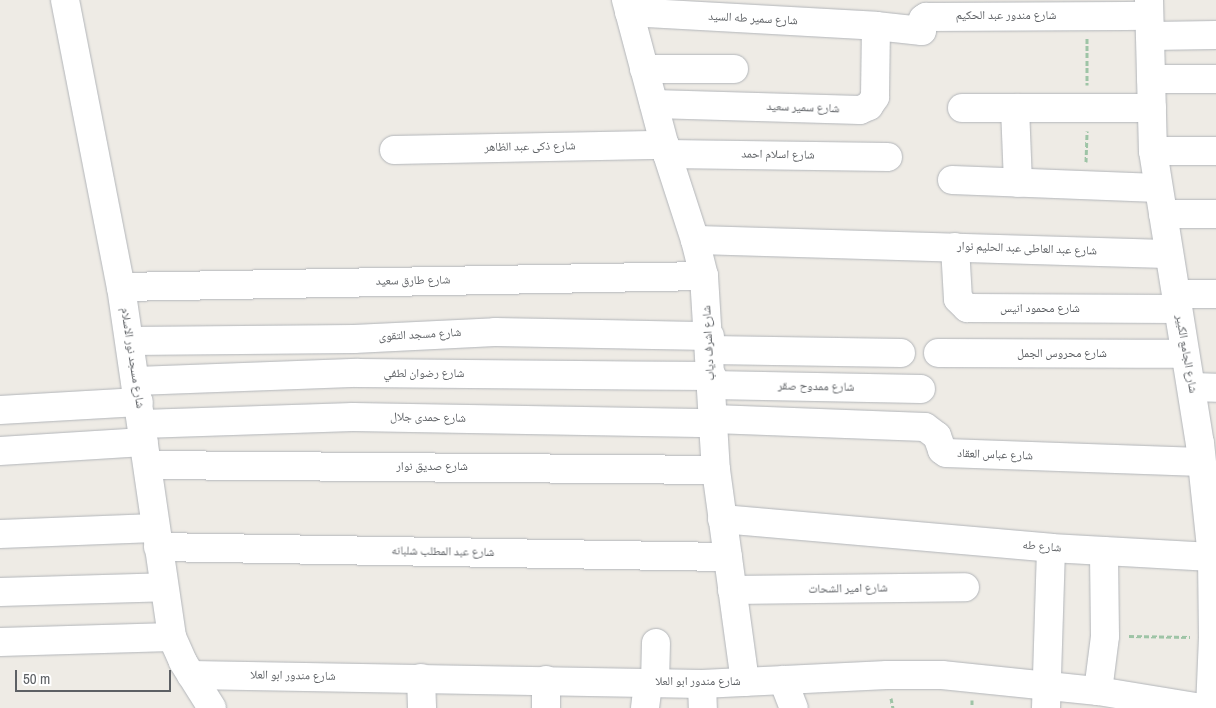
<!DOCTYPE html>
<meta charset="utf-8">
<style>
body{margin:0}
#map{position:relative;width:1216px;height:708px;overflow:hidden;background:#eeebe5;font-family:"Archivo Narrow","Noto Naskh Arabic",sans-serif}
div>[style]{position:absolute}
.path>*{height:3px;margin-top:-1.5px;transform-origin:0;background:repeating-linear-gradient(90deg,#9ec4a6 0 5px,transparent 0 7.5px)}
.roads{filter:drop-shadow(0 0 1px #b2b5b9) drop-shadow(0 0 1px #b2b5b9)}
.minor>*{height:28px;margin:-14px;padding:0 14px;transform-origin:14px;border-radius:14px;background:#fff}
span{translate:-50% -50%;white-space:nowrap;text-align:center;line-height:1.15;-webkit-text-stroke:5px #fff;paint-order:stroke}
.street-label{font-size:12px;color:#5d6064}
.scale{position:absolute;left:15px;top:670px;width:156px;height:22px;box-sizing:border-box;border:2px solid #5d6064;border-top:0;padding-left:6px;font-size:15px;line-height:18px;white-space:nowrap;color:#5d6064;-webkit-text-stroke:4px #fff;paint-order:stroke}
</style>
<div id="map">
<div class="path">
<div style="left:1087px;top:38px;width:47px;rotate:90deg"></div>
<div style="left:1086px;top:162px;width:31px;rotate:-88deg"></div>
<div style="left:1129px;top:636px;width:61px;rotate:0.9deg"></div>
<div style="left:891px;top:698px;width:10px;rotate:79deg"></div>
<div style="left:972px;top:700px;width:8px;rotate:90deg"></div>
</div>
<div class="roads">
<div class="minor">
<div style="left:65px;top:0;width:292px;rotate:79deg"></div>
<div style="left:121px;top:287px;width:354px;rotate:81.7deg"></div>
<div style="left:172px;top:637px;width:27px;rotate:66deg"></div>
<div style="left:183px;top:662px;width:54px;rotate:57.8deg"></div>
<div style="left:626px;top:0;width:159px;rotate:75.1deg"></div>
<div style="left:667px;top:154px;width:90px;rotate:72deg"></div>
<div style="left:695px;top:240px;width:37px;rotate:76deg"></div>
<div style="left:704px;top:276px;width:194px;rotate:86.5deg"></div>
<div style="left:716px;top:470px;width:214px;rotate:82.2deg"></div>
<div style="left:1149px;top:0;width:151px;rotate:88.5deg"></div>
<div style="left:1153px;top:151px;width:296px;rotate:80.9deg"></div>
<div style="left:1200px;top:443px;width:115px;rotate:84deg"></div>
<div style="left:1212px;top:557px;width:80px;rotate:89.3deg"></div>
<div style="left:1213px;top:637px;width:71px;rotate:92.4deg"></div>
<div style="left:629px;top:12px;width:247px;rotate:3.2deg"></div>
<div style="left:876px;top:26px;width:46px;rotate:6.2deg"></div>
<div style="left:922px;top:31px;width:12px;rotate:-85deg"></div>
<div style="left:923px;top:19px;width:4px;rotate:-34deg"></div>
<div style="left:926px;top:17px;width:223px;rotate:-0.3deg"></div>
<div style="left:1150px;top:36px;width:66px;rotate:-0.9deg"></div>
<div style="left:644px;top:69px;width:90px"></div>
<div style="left:1151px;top:79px;width:65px"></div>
<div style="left:654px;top:104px;width:206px;rotate:1.7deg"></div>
<div style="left:860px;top:110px;width:10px;rotate:-24deg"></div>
<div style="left:869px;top:106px;width:11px;rotate:-56deg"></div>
<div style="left:875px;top:97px;width:71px;rotate:-89.2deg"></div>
<div style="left:962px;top:108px;width:190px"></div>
<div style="left:1015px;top:108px;width:75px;rotate:87.7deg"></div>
<div style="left:394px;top:150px;width:271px;rotate:-1.1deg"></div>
<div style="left:1153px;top:151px;width:63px"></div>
<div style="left:667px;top:154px;width:221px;rotate:0.8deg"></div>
<div style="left:952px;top:180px;width:206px;rotate:2.2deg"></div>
<div style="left:1163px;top:214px;width:53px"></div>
<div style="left:695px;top:240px;width:474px;rotate:1.7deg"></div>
<div style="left:955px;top:247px;width:52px;rotate:86.7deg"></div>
<div style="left:958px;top:299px;width:13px;rotate:45deg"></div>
<div style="left:967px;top:308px;width:211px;rotate:0.3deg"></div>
<div style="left:121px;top:287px;width:583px;rotate:-1.08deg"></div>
<div style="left:1176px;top:294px;width:40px"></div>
<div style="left:130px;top:341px;width:224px;rotate:-0.5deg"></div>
<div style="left:354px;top:339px;width:141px;rotate:-2.8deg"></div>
<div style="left:495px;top:332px;width:215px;rotate:1.1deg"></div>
<div style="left:710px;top:350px;width:191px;rotate:0.9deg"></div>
<div style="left:938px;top:353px;width:247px;rotate:0.2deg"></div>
<div style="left:136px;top:381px;width:222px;rotate:-2.1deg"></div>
<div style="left:358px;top:373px;width:354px;rotate:0.5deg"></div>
<div style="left:711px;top:385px;width:210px;rotate:1.1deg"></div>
<div style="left:1192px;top:387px;width:24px;rotate:2deg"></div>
<div style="left:0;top:410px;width:139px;rotate:-3.3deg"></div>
<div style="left:714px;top:419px;width:211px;rotate:2.2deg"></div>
<div style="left:925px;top:427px;width:15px;rotate:37deg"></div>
<div style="left:937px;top:436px;width:15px;rotate:70deg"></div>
<div style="left:942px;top:450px;width:5px;rotate:37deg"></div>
<div style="left:946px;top:453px;width:255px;rotate:2deg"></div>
<div style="left:142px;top:424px;width:211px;rotate:-1.9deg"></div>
<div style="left:353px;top:417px;width:361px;rotate:1deg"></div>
<div style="left:0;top:451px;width:144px;rotate:-3.6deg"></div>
<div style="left:148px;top:465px;width:568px;rotate:0.5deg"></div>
<div style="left:722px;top:519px;width:330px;rotate:5deg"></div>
<div style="left:1051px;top:548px;width:161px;rotate:3.2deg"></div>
<div style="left:0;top:534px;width:155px;rotate:-2.2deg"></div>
<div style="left:158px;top:547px;width:570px;rotate:1.01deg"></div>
<div style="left:732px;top:590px;width:233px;rotate:-0.7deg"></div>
<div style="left:0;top:592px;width:164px;rotate:-1.7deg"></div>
<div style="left:0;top:642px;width:172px;rotate:-1.7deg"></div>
<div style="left:191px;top:675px;width:511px;rotate:1.01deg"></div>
<div style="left:702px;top:684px;width:185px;rotate:-2.8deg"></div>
<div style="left:887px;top:675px;width:55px"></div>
<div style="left:942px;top:675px;width:157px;rotate:5.9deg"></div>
<div style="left:1098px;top:691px;width:105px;rotate:9.3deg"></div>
<div style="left:421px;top:678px;width:30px;rotate:88deg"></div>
<div style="left:783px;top:680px;width:30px;rotate:69deg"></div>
<div style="left:655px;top:683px;width:40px;rotate:-88.6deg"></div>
<div style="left:702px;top:684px;width:24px;rotate:88deg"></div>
<div style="left:1098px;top:691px;width:55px;rotate:-82.7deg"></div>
<div style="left:1105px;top:636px;width:85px;rotate:-90.7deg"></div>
<div style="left:546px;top:708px;width:28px;rotate:-90deg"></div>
<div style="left:645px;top:708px;width:25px;rotate:-83deg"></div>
<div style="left:1046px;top:708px;width:160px;rotate:-88.2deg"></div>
</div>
</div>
<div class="street-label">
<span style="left:1006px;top:16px">شارع مندور عبد الحكيم</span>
<span style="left:753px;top:19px;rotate:3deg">شارع سمير طه السيد</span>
<span style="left:803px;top:108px;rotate:2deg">شارع سمير سعيد</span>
<span style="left:530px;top:147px;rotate:-1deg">شارع ذكى عبد الظاهر</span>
<span style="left:778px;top:155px;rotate:1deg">شارع اسلام احمد</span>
<span style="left:1027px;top:249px;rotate:2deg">شارع عبد العاطى عبد الحليم نوار</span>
<span style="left:413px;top:281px;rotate:-1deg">شارع طارق سعيد</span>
<span style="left:1040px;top:309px">شارع محمود انيس</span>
<span style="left:420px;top:335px;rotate:-3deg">شارع مسجد التقوى</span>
<span style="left:709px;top:343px;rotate:-93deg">شارع اشرف دياب</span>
<span style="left:1062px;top:354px">شارع محروس الجمل</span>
<span style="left:1186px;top:354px;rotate:80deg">شارع الجامع الكبير</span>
<span style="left:132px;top:358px;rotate:81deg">شارع مسجد نور الاسلام</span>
<span style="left:424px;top:374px">شارع رضوان لطفي</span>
<span style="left:816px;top:387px;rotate:1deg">شارع ممدوح صقر</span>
<span style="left:428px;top:418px;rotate:1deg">شارع حمدى جلال</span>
<span style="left:995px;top:455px;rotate:2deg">شارع عباس العقاد</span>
<span style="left:432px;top:467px">شارع صديق نوار</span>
<span style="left:1042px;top:547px;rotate:5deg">شارع طه</span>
<span style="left:443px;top:552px;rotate:1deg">شارع عبد المطلب شلبانه</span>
<span style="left:848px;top:589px;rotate:-1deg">شارع امير الشحات</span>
<span style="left:293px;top:676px;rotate:1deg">شارع مندور ابو العلا</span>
<span style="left:698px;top:682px">شارع مندور ابو العلا</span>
</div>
<div class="scale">50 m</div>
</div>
